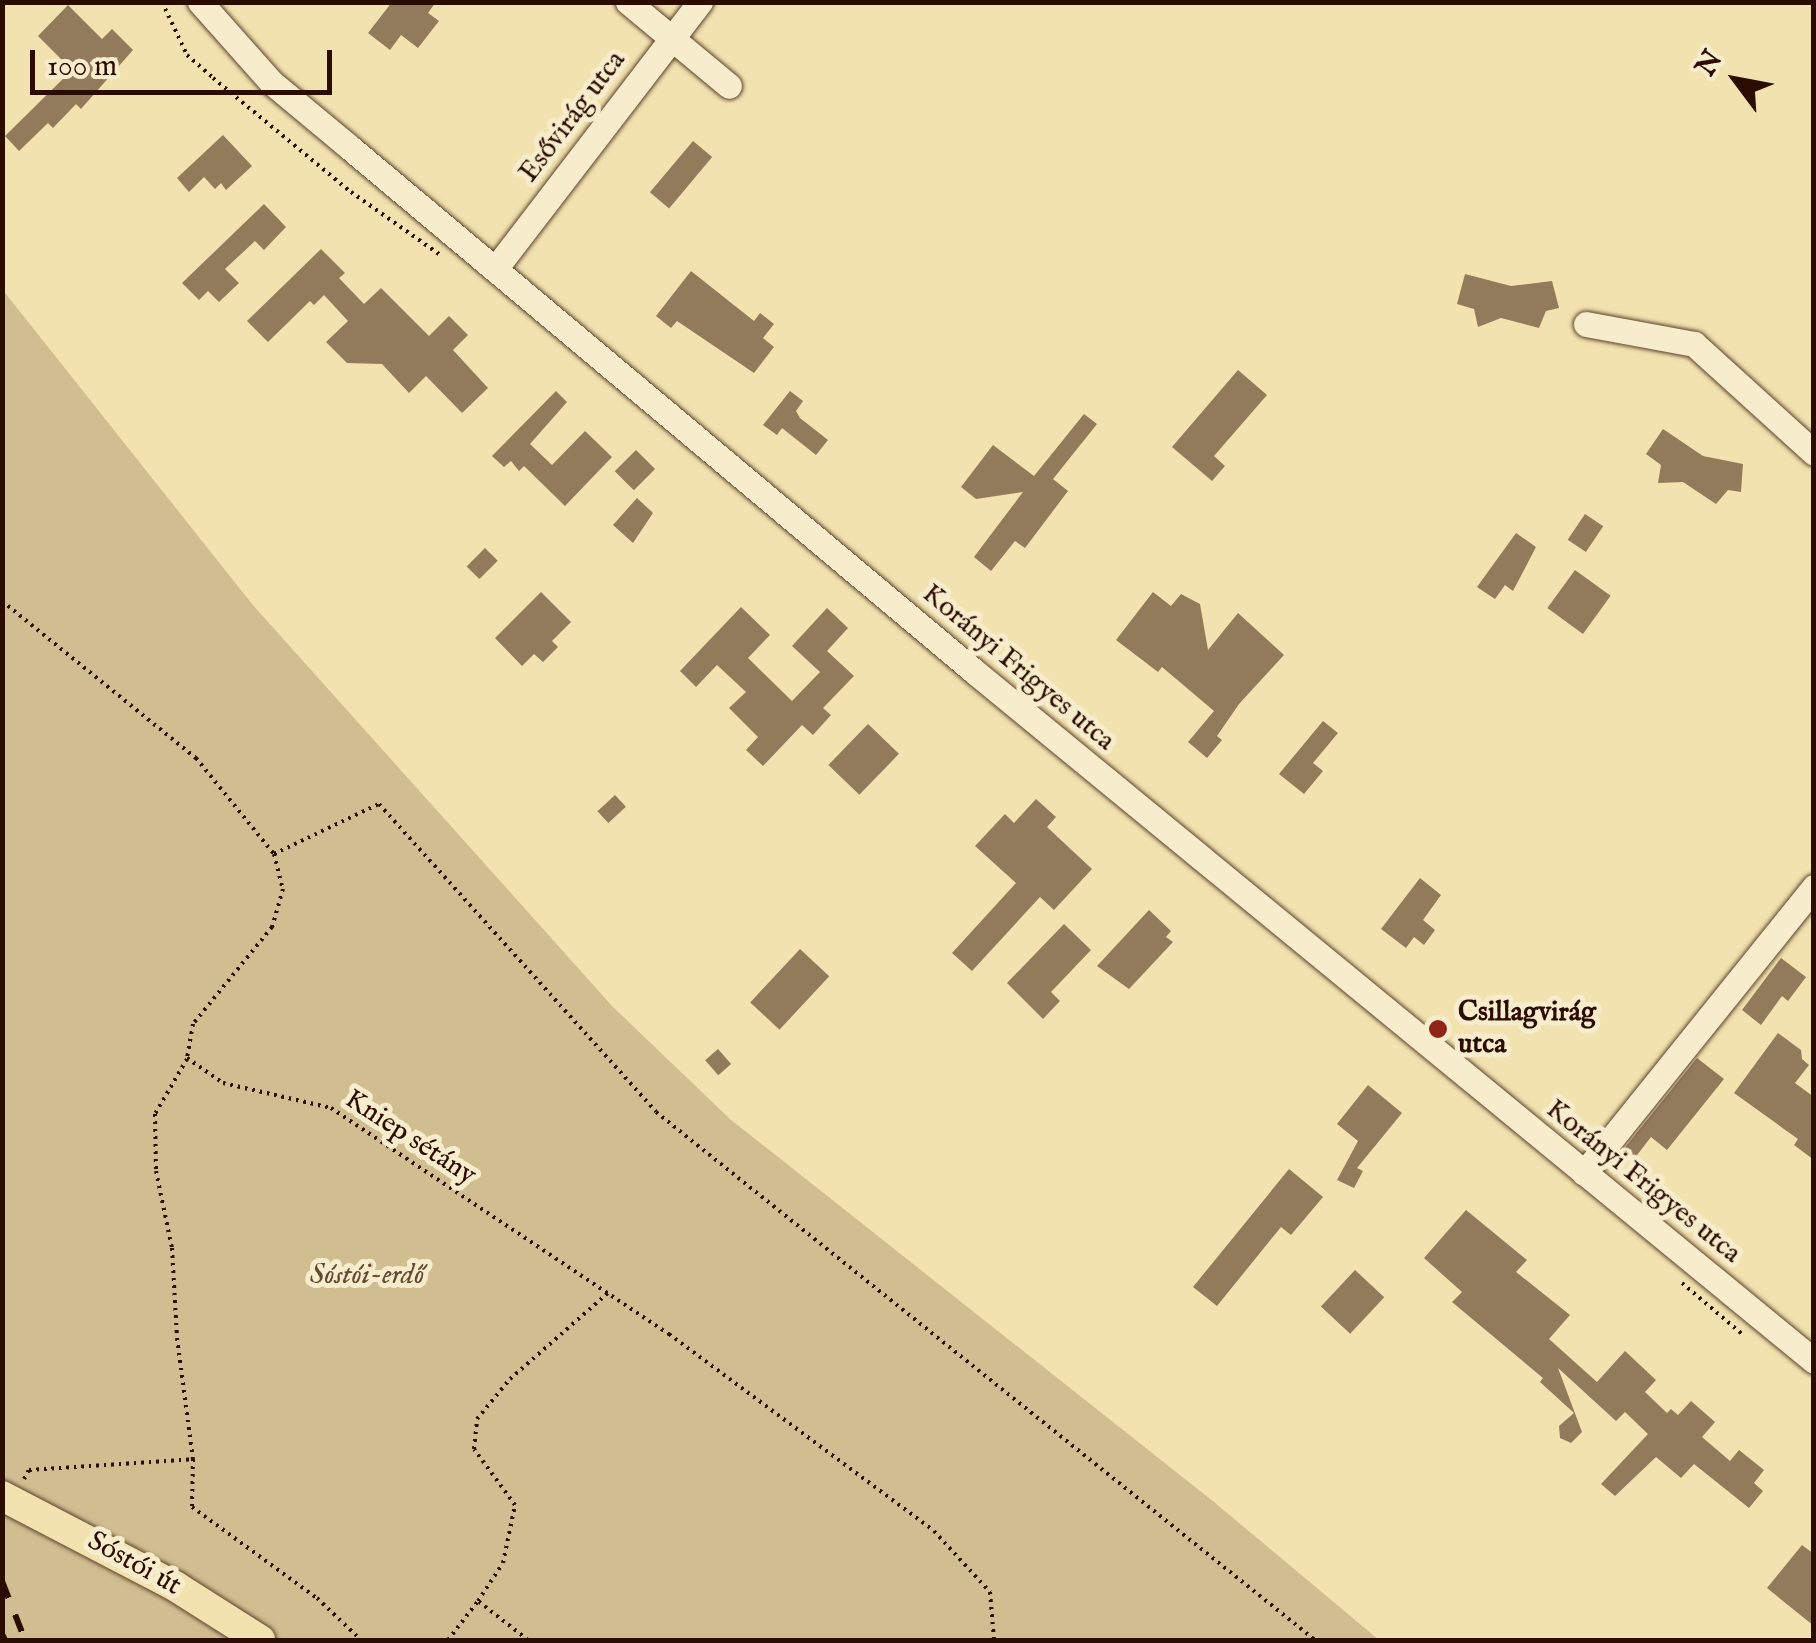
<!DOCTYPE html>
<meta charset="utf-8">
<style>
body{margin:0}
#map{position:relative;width:1816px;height:1643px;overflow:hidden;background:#f2e2af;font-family:"IM FELL English",serif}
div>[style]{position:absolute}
.green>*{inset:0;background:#d0be91}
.building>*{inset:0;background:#927b5b;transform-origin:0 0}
.path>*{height:4px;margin-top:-2px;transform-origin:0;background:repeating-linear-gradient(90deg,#2a0c00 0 2.5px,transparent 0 7.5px)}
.roads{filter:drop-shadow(0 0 2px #5c422c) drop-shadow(0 0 2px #5c422c)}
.minor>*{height:25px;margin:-12.5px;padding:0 12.5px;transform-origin:12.5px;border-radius:12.5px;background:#f7eccb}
.major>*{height:30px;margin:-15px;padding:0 15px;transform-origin:15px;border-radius:15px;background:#f2e2af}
.rail>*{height:6px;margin-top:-3px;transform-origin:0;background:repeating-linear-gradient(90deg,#2a0c00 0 18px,transparent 0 36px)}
.dots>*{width:28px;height:28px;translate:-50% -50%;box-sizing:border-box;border:5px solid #f7eccb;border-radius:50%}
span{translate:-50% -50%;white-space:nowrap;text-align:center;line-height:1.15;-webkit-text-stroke:10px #f7eccb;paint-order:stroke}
.street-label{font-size:28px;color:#2a0c00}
.poi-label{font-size:28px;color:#2a0c00;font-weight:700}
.left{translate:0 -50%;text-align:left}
.park-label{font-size:28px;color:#644a33;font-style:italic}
.frame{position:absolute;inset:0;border:5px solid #2a0c00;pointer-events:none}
.north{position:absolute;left:1686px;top:30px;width:100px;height:100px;-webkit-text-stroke:8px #f7eccb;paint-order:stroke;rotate:302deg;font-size:28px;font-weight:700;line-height:40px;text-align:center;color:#2a0c00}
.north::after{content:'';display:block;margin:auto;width:35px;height:45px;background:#2a0c00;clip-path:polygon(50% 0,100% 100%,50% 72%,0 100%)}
.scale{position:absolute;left:30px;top:50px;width:302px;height:45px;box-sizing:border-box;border:5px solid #2a0c00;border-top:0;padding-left:12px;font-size:30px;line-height:35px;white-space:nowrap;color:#2a0c00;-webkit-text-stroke:8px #f7eccb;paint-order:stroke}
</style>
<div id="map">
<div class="green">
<div style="clip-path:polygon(2px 289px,252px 604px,612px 1006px,730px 1119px,1214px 1502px,1379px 1640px,3px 1640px)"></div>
</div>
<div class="building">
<div style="clip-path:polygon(392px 2px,436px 2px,428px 13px,439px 21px,418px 48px,401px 35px,390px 50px,368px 33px)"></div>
<div style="clip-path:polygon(68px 5px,102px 39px,112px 29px,133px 50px,81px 109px,76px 104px,53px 128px,48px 123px,19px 151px,5px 136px,72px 70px,38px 36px)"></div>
<div style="clip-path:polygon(223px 135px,252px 166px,226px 190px,221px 183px,215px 189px,204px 177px,189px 192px,177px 178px)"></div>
<div style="left:693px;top:141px;width:25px;height:67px;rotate:40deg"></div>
<div style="clip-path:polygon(264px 204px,286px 227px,264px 250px,255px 241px,225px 269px,239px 283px,219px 302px,208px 291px,199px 300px,182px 283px)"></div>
<div style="clip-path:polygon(321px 249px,345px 273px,339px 278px,364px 304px,381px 288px,429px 336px,449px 316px,468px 335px,453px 350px,488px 388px,462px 413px,426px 376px,409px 393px,382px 364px,347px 363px,326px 342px,348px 321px,324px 295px,314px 305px,310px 301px,268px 342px,247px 321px)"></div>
<div style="clip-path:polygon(691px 271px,754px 321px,760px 313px,774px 324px,763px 338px,774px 347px,754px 373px,677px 321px,671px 328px,656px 316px)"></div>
<div style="clip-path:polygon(1465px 274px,1511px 286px,1552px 281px,1559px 308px,1546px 311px,1539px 328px,1501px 318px,1478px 327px,1474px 309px,1457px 304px)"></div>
<div style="clip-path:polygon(1238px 370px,1267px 395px,1214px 456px,1225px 466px,1212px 481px,1172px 447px)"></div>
<div style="clip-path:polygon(556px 391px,567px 402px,530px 444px,552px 465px,585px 431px,612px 457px,565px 506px,524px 466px,519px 471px,511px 461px,504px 467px,492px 456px)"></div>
<div style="clip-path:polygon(790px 391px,803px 401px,796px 411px,800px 418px,828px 440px,816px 455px,782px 428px,777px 435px,763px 425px)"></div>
<div style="clip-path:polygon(1084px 414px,1097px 424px,1053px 479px,1068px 491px,1025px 548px,1015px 541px,991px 571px,974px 557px,1023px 492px,976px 499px,961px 487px,993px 445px,1034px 476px)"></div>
<div style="clip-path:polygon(1663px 429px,1703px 456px,1743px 464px,1741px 492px,1728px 490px,1716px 504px,1683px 482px,1658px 483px,1661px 465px,1646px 454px)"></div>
<div style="left:636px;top:450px;width:27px;height:30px;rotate:45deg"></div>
<div style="clip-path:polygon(637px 498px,653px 513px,633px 543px,613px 525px)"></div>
<div style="left:1585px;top:514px;width:22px;height:31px;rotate:34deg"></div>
<div style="clip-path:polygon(1516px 533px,1536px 547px,1513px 591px,1505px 585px,1495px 599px,1477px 587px)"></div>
<div style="left:485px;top:548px;width:18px;height:26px;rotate:45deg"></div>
<div style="left:1575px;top:570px;width:44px;height:47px;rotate:36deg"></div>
<div style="clip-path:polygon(541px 592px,571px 622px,552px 641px,558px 647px,543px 662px,534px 654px,522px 666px,495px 638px)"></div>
<div style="clip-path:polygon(1153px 592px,1171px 606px,1181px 594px,1200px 604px,1208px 650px,1238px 613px,1284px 655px,1239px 704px,1217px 736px,1222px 740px,1207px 758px,1188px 742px,1214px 711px,1162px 667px,1158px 672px,1116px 640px)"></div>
<div style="clip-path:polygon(741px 607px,770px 635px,748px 658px,792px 701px,820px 672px,792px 646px,827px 608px,848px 628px,827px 651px,854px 676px,823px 708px,831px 715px,813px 735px,802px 725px,763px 766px,746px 750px,758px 737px,729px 708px,746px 692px,717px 665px,696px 687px,680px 671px)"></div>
<div style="clip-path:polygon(1323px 721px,1338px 733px,1313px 763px,1323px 771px,1304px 794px,1279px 774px)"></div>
<div style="left:868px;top:724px;width:43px;height:57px;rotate:44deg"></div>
<div style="left:615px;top:795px;width:16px;height:24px;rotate:47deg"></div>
<div style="clip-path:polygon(1036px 799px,1056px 817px,1047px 827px,1092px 869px,1054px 910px,1040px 897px,972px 971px,952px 953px,1016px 883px,975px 846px,1005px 814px,1014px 823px)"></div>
<div style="clip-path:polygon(1420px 878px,1441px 895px,1423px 920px,1435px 930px,1424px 945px,1414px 937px,1406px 948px,1381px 929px)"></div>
<div style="clip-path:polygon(1149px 910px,1171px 931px,1166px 937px,1173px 942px,1129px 989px,1097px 966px)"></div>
<div style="clip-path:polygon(1064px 924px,1091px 950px,1051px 992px,1060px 1001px,1043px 1019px,1007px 983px)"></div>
<div style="left:800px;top:949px;width:40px;height:73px;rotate:43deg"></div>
<div style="clip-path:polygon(1781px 958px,1806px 977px,1788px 1001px,1782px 996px,1761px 1025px,1742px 1010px)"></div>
<div style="clip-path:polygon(1778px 1033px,1801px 1050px,1802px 1059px,1809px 1065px,1795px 1083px,1814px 1097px,1814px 1160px,1794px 1145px,1798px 1139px,1734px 1093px)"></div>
<div style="left:718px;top:1049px;width:20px;height:17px;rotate:49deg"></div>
<div style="clip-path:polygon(1697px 1058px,1724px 1079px,1667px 1150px,1651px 1137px,1634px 1159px,1623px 1150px)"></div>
<div style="clip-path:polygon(1368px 1085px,1402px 1113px,1357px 1168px,1363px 1171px,1354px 1188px,1337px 1180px,1358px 1141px,1337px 1124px)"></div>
<div style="clip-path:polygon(1289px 1169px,1323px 1197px,1291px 1235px,1281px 1227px,1217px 1306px,1193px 1287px)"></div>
<div style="clip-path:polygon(1466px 1210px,1527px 1260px,1516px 1272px,1570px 1315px,1549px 1339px,1597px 1382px,1625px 1351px,1656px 1380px,1645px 1392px,1667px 1413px,1671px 1409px,1678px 1415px,1691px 1401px,1715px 1422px,1702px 1437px,1730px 1461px,1739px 1450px,1764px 1470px,1754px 1483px,1763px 1491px,1749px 1508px,1694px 1464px,1681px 1478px,1656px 1457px,1615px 1496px,1601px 1484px,1648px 1434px,1625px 1412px,1616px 1421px,1558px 1368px,1582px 1432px,1571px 1443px,1560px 1438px,1559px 1426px,1574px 1413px,1540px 1382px,1543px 1378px,1452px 1302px,1462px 1292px,1424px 1258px)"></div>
<div style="left:1355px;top:1270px;width:40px;height:50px;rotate:43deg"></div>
<div style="clip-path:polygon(1802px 1545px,1814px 1554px,1814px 1626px,1767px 1588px)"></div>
</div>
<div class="path">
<div style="left:162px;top:2px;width:59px;rotate:64.7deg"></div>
<div style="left:187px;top:55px;width:35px;rotate:41deg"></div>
<div style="left:213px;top:78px;width:179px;rotate:39.6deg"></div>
<div style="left:351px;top:192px;width:108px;rotate:35.2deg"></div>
<div style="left:2px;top:601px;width:250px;rotate:39deg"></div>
<div style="left:196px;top:758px;width:124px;rotate:50.9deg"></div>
<div style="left:274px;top:854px;width:36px;rotate:76deg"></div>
<div style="left:283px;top:889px;width:40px;rotate:106deg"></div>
<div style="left:272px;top:927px;width:125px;rotate:129.2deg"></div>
<div style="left:193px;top:1024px;width:35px;rotate:100deg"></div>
<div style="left:187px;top:1058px;width:44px;rotate:34.8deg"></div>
<div style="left:223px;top:1083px;width:111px;rotate:13deg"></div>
<div style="left:331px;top:1108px;width:407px;rotate:33.8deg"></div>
<div style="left:669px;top:1334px;width:330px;rotate:36.6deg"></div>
<div style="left:934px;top:1531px;width:83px;rotate:47.4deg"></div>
<div style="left:990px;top:1592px;width:48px;rotate:85.2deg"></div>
<div style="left:274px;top:854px;width:116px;rotate:-25.5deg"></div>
<div style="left:379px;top:804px;width:414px;rotate:48deg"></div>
<div style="left:656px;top:1112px;width:844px;rotate:38.7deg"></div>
<div style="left:187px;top:1059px;width:64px;rotate:120.2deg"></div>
<div style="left:155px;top:1114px;width:57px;rotate:89deg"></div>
<div style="left:156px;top:1171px;width:79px;rotate:78.3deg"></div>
<div style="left:172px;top:1248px;width:90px;rotate:86.8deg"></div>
<div style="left:177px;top:1338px;width:122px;rotate:82.5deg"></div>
<div style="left:193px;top:1459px;width:48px;rotate:91.2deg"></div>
<div style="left:192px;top:1507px;width:155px;rotate:36.1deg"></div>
<div style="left:317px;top:1598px;width:61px;rotate:43.7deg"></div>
<div style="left:1682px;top:1283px;width:80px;rotate:40.4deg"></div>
<div style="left:24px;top:1479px;width:10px;rotate:-61deg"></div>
<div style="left:29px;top:1470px;width:164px;rotate:-3.8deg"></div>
<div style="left:448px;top:1640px;width:49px;rotate:-52.4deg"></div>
<div style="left:528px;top:1640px;width:63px;rotate:-142deg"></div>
<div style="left:478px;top:1601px;width:45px;rotate:-56.7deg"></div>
<div style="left:503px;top:1563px;width:59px;rotate:-78.3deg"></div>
<div style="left:515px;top:1505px;width:69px;rotate:-126.2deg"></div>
<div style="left:474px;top:1449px;width:30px;rotate:-84deg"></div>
<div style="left:477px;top:1419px;width:52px;rotate:-50.5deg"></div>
<div style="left:510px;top:1379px;width:130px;rotate:-41.3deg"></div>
</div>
<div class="roads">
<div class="minor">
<div style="left:200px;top:2px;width:107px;rotate:48.4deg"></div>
<div style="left:271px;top:82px;width:100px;rotate:39.7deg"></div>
<div style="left:348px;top:146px;width:818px;rotate:39.99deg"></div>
<div style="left:975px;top:672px;width:1086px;rotate:39.39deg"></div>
<div style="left:628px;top:2px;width:131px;rotate:39.7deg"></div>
<div style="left:495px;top:269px;width:337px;rotate:-52.5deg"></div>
<div style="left:1586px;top:324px;width:110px;rotate:10.5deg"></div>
<div style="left:1694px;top:344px;width:162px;rotate:42.2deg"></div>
<div style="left:1584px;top:1173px;width:367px;rotate:-51.2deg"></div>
</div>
<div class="major">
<div style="left:2px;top:1496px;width:195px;rotate:27.5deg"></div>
<div style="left:175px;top:1586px;width:101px;rotate:32.4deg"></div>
</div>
</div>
<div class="rail">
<div style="left:2px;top:1581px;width:63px;rotate:68.7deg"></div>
<div style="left:2px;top:1634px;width:7px;rotate:63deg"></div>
</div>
<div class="dots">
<div style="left:1438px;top:1029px;background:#8f2418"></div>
</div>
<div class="street-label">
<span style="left:573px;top:117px;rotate:-53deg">Esővirág utca</span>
<span style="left:1018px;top:668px;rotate:40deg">Korányi Frigyes utca</span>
<span style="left:410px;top:1138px;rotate:33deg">Kniep sétány</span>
<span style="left:1643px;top:1182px;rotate:39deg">Korányi Frigyes utca</span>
<span style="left:134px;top:1564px;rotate:29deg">Sóstói út</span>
</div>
<div class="poi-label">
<span class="left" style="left:1458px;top:1029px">Csillagvirág<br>utca</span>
</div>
<div class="park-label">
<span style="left:367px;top:1276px">Sóstói-erdő</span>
</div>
<div class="frame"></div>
<div class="north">N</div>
<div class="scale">100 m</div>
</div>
